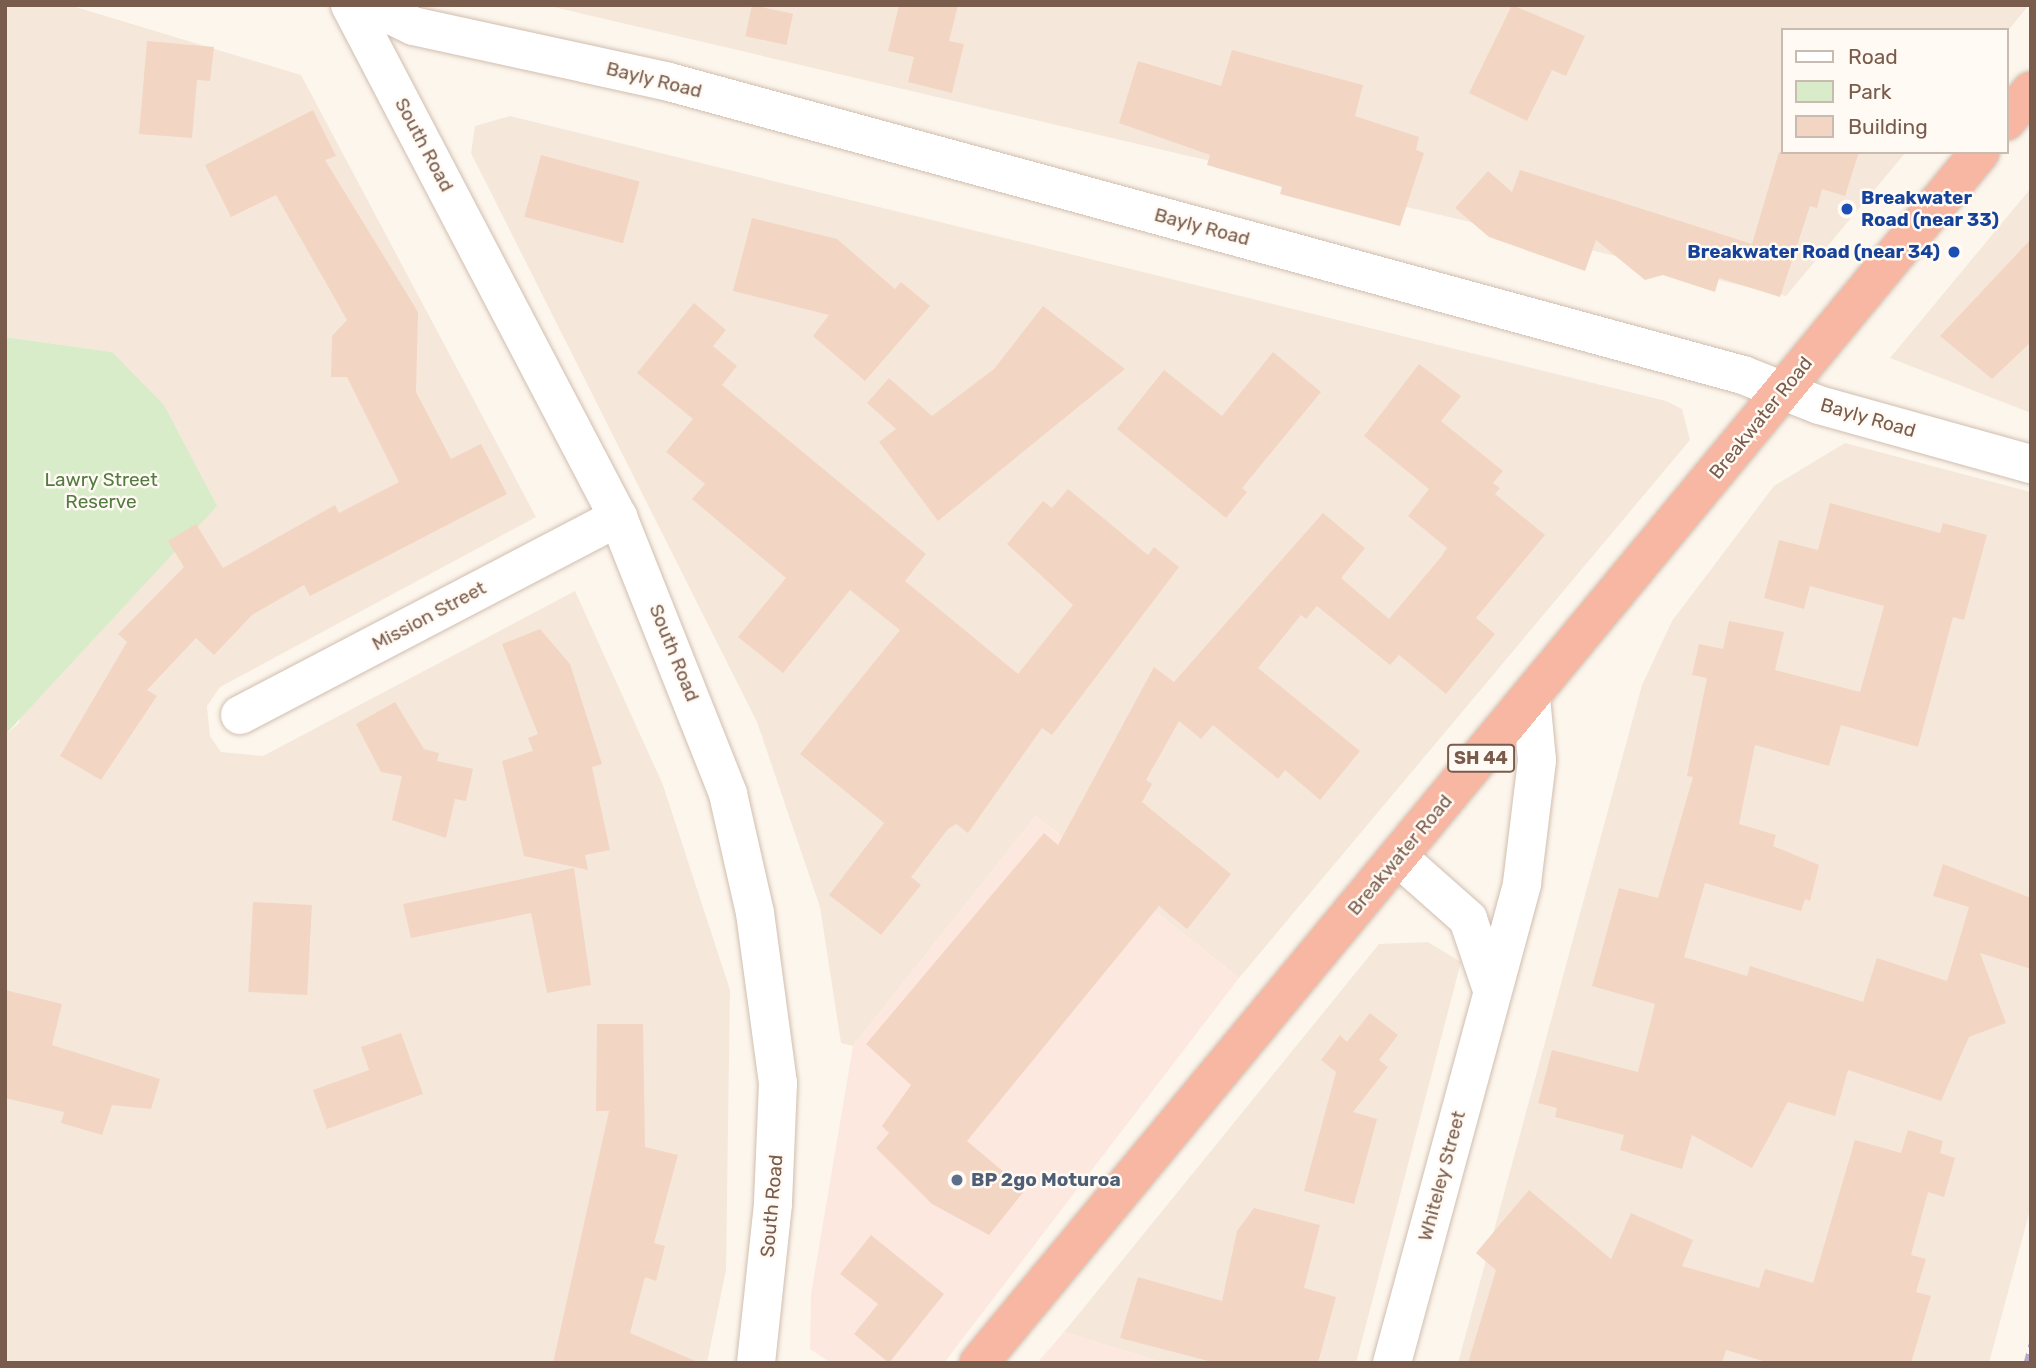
<!DOCTYPE html>
<style>
body{margin:0}
#map{position:relative;width:2036px;height:1368px;overflow:hidden;background:#fdf6ec;font-family:Rubik,sans-serif}
div>[style]{position:absolute}
.residential>*{inset:0;background:#f5e8da}
.commercial>*{inset:0;background:#fde8e0}
.green>*{inset:0;background:#d8ecc9}
.building>*{inset:0;background:#f3d5c3;transform-origin:0 0}
.roads{filter:drop-shadow(0 0 2px #d1beb0) drop-shadow(0 0 2px #d1beb0)}
.minor>*{height:38px;margin:-19px;padding:0 19px;transform-origin:19px;border-radius:19px;background:#fff}
.highway>*{height:38px;margin:-19px;padding:0 19px;transform-origin:19px;border-radius:19px;background:#f7b7a3}
.rail>*{height:5px;margin-top:-2.5px;transform-origin:0;background:repeating-linear-gradient(90deg,#b9a8c9 0 10px,transparent 0 17px)}
.dots>*{width:19px;height:19px;translate:-50% -50%;box-sizing:border-box;border:4px solid #fffaf3;border-radius:50%}
span{translate:-50% -50%;white-space:nowrap;text-align:center;line-height:1.15;-webkit-text-stroke:5px #fffaf3;paint-order:stroke}
.shield-label span{padding:2px 5px;background:#fffaf3;border:2px solid;border-radius:5px;-webkit-text-stroke-width:0}
.shield-label{font-size:18px;color:#7a5c4d;font-weight:700}
.street-label{font-size:19px;color:#7a5c4d}
.transit-label{font-size:19px;color:#164399;font-weight:700}
.left{translate:0 -50%;text-align:left}
.right{translate:-100% -50%;text-align:right}
.park-label{font-size:19px;color:#537a41}
.service-label{font-size:19px;color:#4e5e75;font-weight:700}
.frame{position:absolute;inset:0;border:7px solid #7a5c4d;pointer-events:none}
.legend{position:absolute;left:1781px;top:28px;width:228px;height:126px;box-sizing:border-box;background:#fffaf3;border:2px solid #cabbb1;margin:0;padding:9px 12px;list-style:none;font-size:21px;color:#7a5c4d}
.legend li{display:flex;align-items:center;gap:14px;height:35px}
.legend b{width:35px;border:2px solid #cabbb1}
</style>
<div id="map">
<div class="residential">
<div style="clip-path:polygon(5px 5px,69px 5px,301px 75px,536px 517px,220px 687px,207px 706px,210px 736px,221px 752px,263px 756px,575px 591px,663px 785px,730px 990px,726px 1270px,707px 1363px,5px 1363px,5px 735px,19px 723px,112px 352px,5px 337px)"></div>
<div style="clip-path:polygon(545px 5px,2029px 5px,2006px 33px,1782px 30px,1782px 152px,1906px 152px,1786px 296px)"></div>
<div style="clip-path:polygon(510px 116px,1666px 401px,1682px 409px,1690px 440px,1239px 978px,1036px 816px,853px 1046px,841px 1043px,820px 907px,757px 722px,471px 153px,475px 126px)"></div>
<div style="clip-path:polygon(2031px 188px,2031px 413px,1890px 358px)"></div>
<div style="clip-path:polygon(1845px 443px,2031px 492px,2031px 1206px,1989px 1363px,1458px 1363px,1642px 685px,1672px 621px,1774px 486px)"></div>
<div style="clip-path:polygon(1428px 942px,1461px 962px,1356px 1363px,1164px 1363px,1064px 1332px,1379px 944px)"></div>
</div>
<div class="commercial">
<div style="clip-path:polygon(1036px 816px,1239px 978px,944px 1363px,831px 1363px,810px 1349px,811px 1294px,853px 1046px)"></div>
<div style="clip-path:polygon(1064px 1332px,1164px 1363px,1037px 1363px)"></div>
</div>
<div class="green">
<div style="clip-path:polygon(5px 337px,112px 352px,164px 405px,217px 506px,5px 735px)"></div>
</div>
<div class="building">
<div style="left:752px;top:5px;width:42px;height:32px;rotate:12deg"></div>
<div style="clip-path:polygon(899px 5px,958px 5px,949px 41px,964px 44px,952px 93px,908px 82px,914px 57px,888px 51px)"></div>
<div style="clip-path:polygon(1512px 5px,1585px 36px,1566px 76px,1552px 70px,1527px 121px,1469px 93px)"></div>
<div style="clip-path:polygon(147px 41px,214px 47px,210px 81px,197px 80px,192px 138px,139px 134px)"></div>
<div style="clip-path:polygon(1232px 50px,1363px 85px,1355px 116px,1419px 137px,1416px 150px,1424px 153px,1400px 226px,1280px 194px,1282px 187px,1207px 165px,1210px 155px,1119px 123px,1138px 61px,1221px 86px)"></div>
<div style="clip-path:polygon(313px 110px,336px 156px,325px 160px,418px 312px,416px 392px,451px 459px,481px 444px,507px 494px,310px 596px,304px 585px,252px 615px,214px 655px,196px 638px,147px 690px,157px 696px,101px 780px,60px 756px,127px 642px,118px 634px,184px 567px,168px 541px,196px 524px,223px 568px,335px 505px,339px 513px,399px 482px,347px 377px,331px 377px,332px 336px,347px 320px,276px 195px,231px 217px,205px 165px)"></div>
<div style="clip-path:polygon(1779px 152px,1859px 152px,1845px 196px,1822px 189px,1817px 208px,1810px 206px,1780px 297px,1719px 278px,1715px 292px,1663px 275px,1645px 280px,1596px 240px,1585px 271px,1489px 237px,1455px 208px,1488px 171px,1512px 192px,1520px 170px,1752px 244px)"></div>
<div style="left:541px;top:155px;width:102px;height:64px;rotate:15deg"></div>
<div style="clip-path:polygon(752px 218px,837px 239px,895px 289px,901px 282px,930px 306px,865px 381px,813px 336px,829px 315px,733px 291px)"></div>
<div style="clip-path:polygon(2031px 239px,2031px 342px,1992px 379px,1940px 336px)"></div>
<div style="clip-path:polygon(694px 303px,726px 330px,713px 346px,737px 366px,722px 385px,926px 554px,905px 581px,1018px 674px,1073px 605px,1007px 544px,1043px 501px,1052px 508px,1068px 489px,1148px 555px,1154px 547px,1179px 567px,1052px 735px,1042px 728px,968px 833px,956px 824px,948px 829px,911px 877px,921px 885px,881px 935px,829px 895px,884px 823px,800px 754px,900px 630px,850px 590px,783px 673px,738px 637px,786px 578px,692px 499px,705px 484px,666px 452px,693px 419px,637px 373px)"></div>
<div style="clip-path:polygon(1043px 306px,1125px 369px,938px 521px,879px 442px,896px 429px,867px 403px,889px 378px,932px 416px,994px 369px)"></div>
<div style="clip-path:polygon(1273px 352px,1321px 392px,1242px 488px,1247px 492px,1226px 518px,1117px 429px,1164px 370px,1222px 416px)"></div>
<div style="clip-path:polygon(1419px 364px,1461px 396px,1441px 421px,1503px 471px,1493px 483px,1500px 488px,1495px 494px,1545px 535px,1476px 618px,1495px 634px,1446px 694px,1399px 655px,1390px 665px,1317px 606px,1306px 619px,1301px 615px,1258px 668px,1360px 751px,1320px 800px,1285px 770px,1278px 779px,1213px 725px,1201px 739px,1179px 721px,1146px 780px,1152px 784px,1142px 802px,1231px 874px,1187px 929px,1159px 906px,967px 1141px,1025px 1190px,989px 1235px,932px 1204px,876px 1148px,889px 1133px,882px 1126px,911px 1085px,866px 1044px,1044px 833px,1058px 845px,1154px 667px,1174px 682px,1323px 513px,1365px 548px,1341px 578px,1389px 619px,1441px 557px,1447px 548px,1408px 516px,1429px 489px,1364px 436px)"></div>
<div style="clip-path:polygon(1830px 503px,1940px 533px,1943px 523px,1987px 535px,1964px 620px,1953px 617px,1918px 747px,1841px 725px,1829px 766px,1755px 745px,1739px 824px,1776px 835px,1773px 846px,1819px 865px,1810px 901px,1805px 899px,1801px 911px,1705px 883px,1684px 957px,1747px 976px,1750px 966px,1863px 1002px,1877px 958px,1947px 981px,1969px 907px,1933px 896px,1943px 864px,2031px 898px,2031px 969px,1980px 953px,2006px 1023px,1969px 1037px,1941px 1101px,1848px 1070px,1835px 1116px,1788px 1102px,1752px 1168px,1692px 1135px,1682px 1169px,1620px 1150px,1624px 1135px,1555px 1117px,1557px 1108px,1538px 1103px,1552px 1050px,1638px 1072px,1655px 1004px,1592px 986px,1619px 888px,1658px 898px,1693px 777px,1687px 776px,1707px 678px,1692px 675px,1699px 644px,1723px 649px,1729px 621px,1784px 632px,1775px 670px,1860px 692px,1884px 606px,1810px 586px,1804px 609px,1764px 598px,1779px 540px,1818px 550px)"></div>
<div style="clip-path:polygon(540px 629px,570px 664px,602px 764px,592px 767px,610px 850px,585px 855px,588px 870px,524px 856px,502px 761px,533px 751px,528px 738px,538px 734px,502px 644px)"></div>
<div style="clip-path:polygon(395px 702px,424px 749px,439px 753px,437px 761px,473px 769px,466px 801px,455px 799px,446px 838px,392px 820px,402px 776px,381px 772px,356px 724px)"></div>
<div style="clip-path:polygon(574px 868px,591px 985px,547px 993px,531px 913px,411px 938px,403px 904px)"></div>
<div style="left:253px;top:902px;width:59px;height:90px;rotate:3deg"></div>
<div style="clip-path:polygon(5px 990px,62px 1004px,52px 1045px,160px 1079px,151px 1109px,112px 1105px,102px 1135px,61px 1123px,64px 1112px,5px 1098px)"></div>
<div style="clip-path:polygon(1370px 1013px,1398px 1035px,1379px 1060px,1388px 1067px,1353px 1112px,1377px 1119px,1354px 1204px,1304px 1191px,1336px 1072px,1321px 1060px,1340px 1035px,1347px 1042px)"></div>
<div style="clip-path:polygon(597px 1024px,643px 1024px,645px 1147px,678px 1155px,654px 1243px,665px 1246px,656px 1281px,645px 1277px,630px 1333px,700px 1363px,553px 1363px,609px 1111px,596px 1111px)"></div>
<div style="clip-path:polygon(401px 1033px,423px 1094px,327px 1129px,313px 1090px,369px 1070px,361px 1047px)"></div>
<div style="clip-path:polygon(1908px 1130px,1943px 1141px,1940px 1153px,1955px 1158px,1944px 1197px,1928px 1192px,1911px 1255px,1926px 1259px,1916px 1292px,1931px 1296px,1911px 1363px,1770px 1363px,1726px 1350px,1722px 1363px,1468px 1363px,1496px 1270px,1476px 1253px,1529px 1190px,1611px 1259px,1631px 1213px,1693px 1240px,1682px 1266px,1759px 1288px,1765px 1269px,1813px 1283px,1855px 1140px,1901px 1153px)"></div>
<div style="clip-path:polygon(1254px 1208px,1320px 1225px,1304px 1288px,1336px 1297px,1318px 1363px,1216px 1363px,1120px 1338px,1138px 1277px,1222px 1301px,1237px 1231px)"></div>
<div style="clip-path:polygon(871px 1235px,944px 1294px,889px 1363px,854px 1334px,878px 1304px,840px 1274px)"></div>
</div>
<div class="roads">
<div class="minor">
<div style="left:350px;top:5px;width:578px;rotate:62.37deg"></div>
<div style="left:618px;top:517px;width:298px;rotate:68.3deg"></div>
<div style="left:728px;top:794px;width:122px;rotate:77.2deg"></div>
<div style="left:755px;top:913px;width:172px;rotate:82.3deg"></div>
<div style="left:778px;top:1083px;width:121px;rotate:92.4deg"></div>
<div style="left:773px;top:1204px;width:160px;rotate:96.1deg"></div>
<div style="left:370px;top:5px;width:48px;rotate:26deg"></div>
<div style="left:413px;top:26px;width:262px;rotate:12.3deg"></div>
<div style="left:669px;top:82px;width:1113px;rotate:15.26deg"></div>
<div style="left:1743px;top:375px;width:82px;rotate:21.5deg"></div>
<div style="left:1819px;top:405px;width:220px;rotate:15.6deg"></div>
<div style="left:240px;top:715px;width:427px;rotate:-27.6deg"></div>
<div style="left:1398px;top:857px;width:94px;rotate:41.5deg"></div>
<div style="left:1468px;top:919px;width:72px;rotate:71.3deg"></div>
<div style="left:1392px;top:1363px;width:497px;rotate:-74.8deg"></div>
<div style="left:1522px;top:883px;width:124px;rotate:-83deg"></div>
<div style="left:1537px;top:760px;width:62px;rotate:-95.5deg"></div>
</div>
<div class="highway">
<div style="left:2006px;top:121px;width:39px;rotate:-50deg"></div>
<div style="left:979px;top:1363px;width:1571px;rotate:-50.42deg"></div>
</div>
</div>
<div class="rail">
<div style="left:2026px;top:1363px;width:20px;rotate:-75deg"></div>
</div>
<div class="dots">
<div style="left:1847px;top:209px;background:#1a4fb4"></div>
<div style="left:1954px;top:252px;background:#1a4fb4"></div>
<div style="left:957px;top:1180px;background:#5c6f8a"></div>
</div>
<div class="shield-label">
<span style="left:1481px;top:758px">SH 44</span>
</div>
<div class="street-label">
<span style="left:654px;top:80px;rotate:14deg">Bayly Road</span>
<span style="left:424px;top:145px;rotate:62deg">South Road</span>
<span style="left:1202px;top:227px;rotate:15deg">Bayly Road</span>
<span style="left:1761px;top:418px;rotate:-51deg">Breakwater Road</span>
<span style="left:1868px;top:418px;rotate:16deg">Bayly Road</span>
<span style="left:429px;top:616px;rotate:-28deg">Mission Street</span>
<span style="left:674px;top:653px;rotate:68deg">South Road</span>
<span style="left:1400px;top:855px;rotate:-50deg">Breakwater Road</span>
<span style="left:1442px;top:1176px;rotate:-75deg">Whiteley Street</span>
<span style="left:772px;top:1206px;rotate:-85deg">South Road</span>
</div>
<div class="transit-label">
<span class="left" style="left:1861px;top:209px">Breakwater<br>Road (near 33)</span>
<span class="right" style="left:1940px;top:252px">Breakwater Road (near 34)</span>
</div>
<div class="park-label">
<span style="left:101px;top:491px">Lawry Street<br>Reserve</span>
</div>
<div class="service-label">
<span class="left" style="left:971px;top:1180px">BP 2go Moturoa</span>
</div>
<div class="frame"></div>
<ul class="legend">
<li><b style="height:9px;background:#fff"></b>Road</li>
<li><b style="height:19px;background:#d8ecc9"></b>Park</li>
<li><b style="height:19px;background:#f3d5c3"></b>Building</li>
</ul>
</div>
